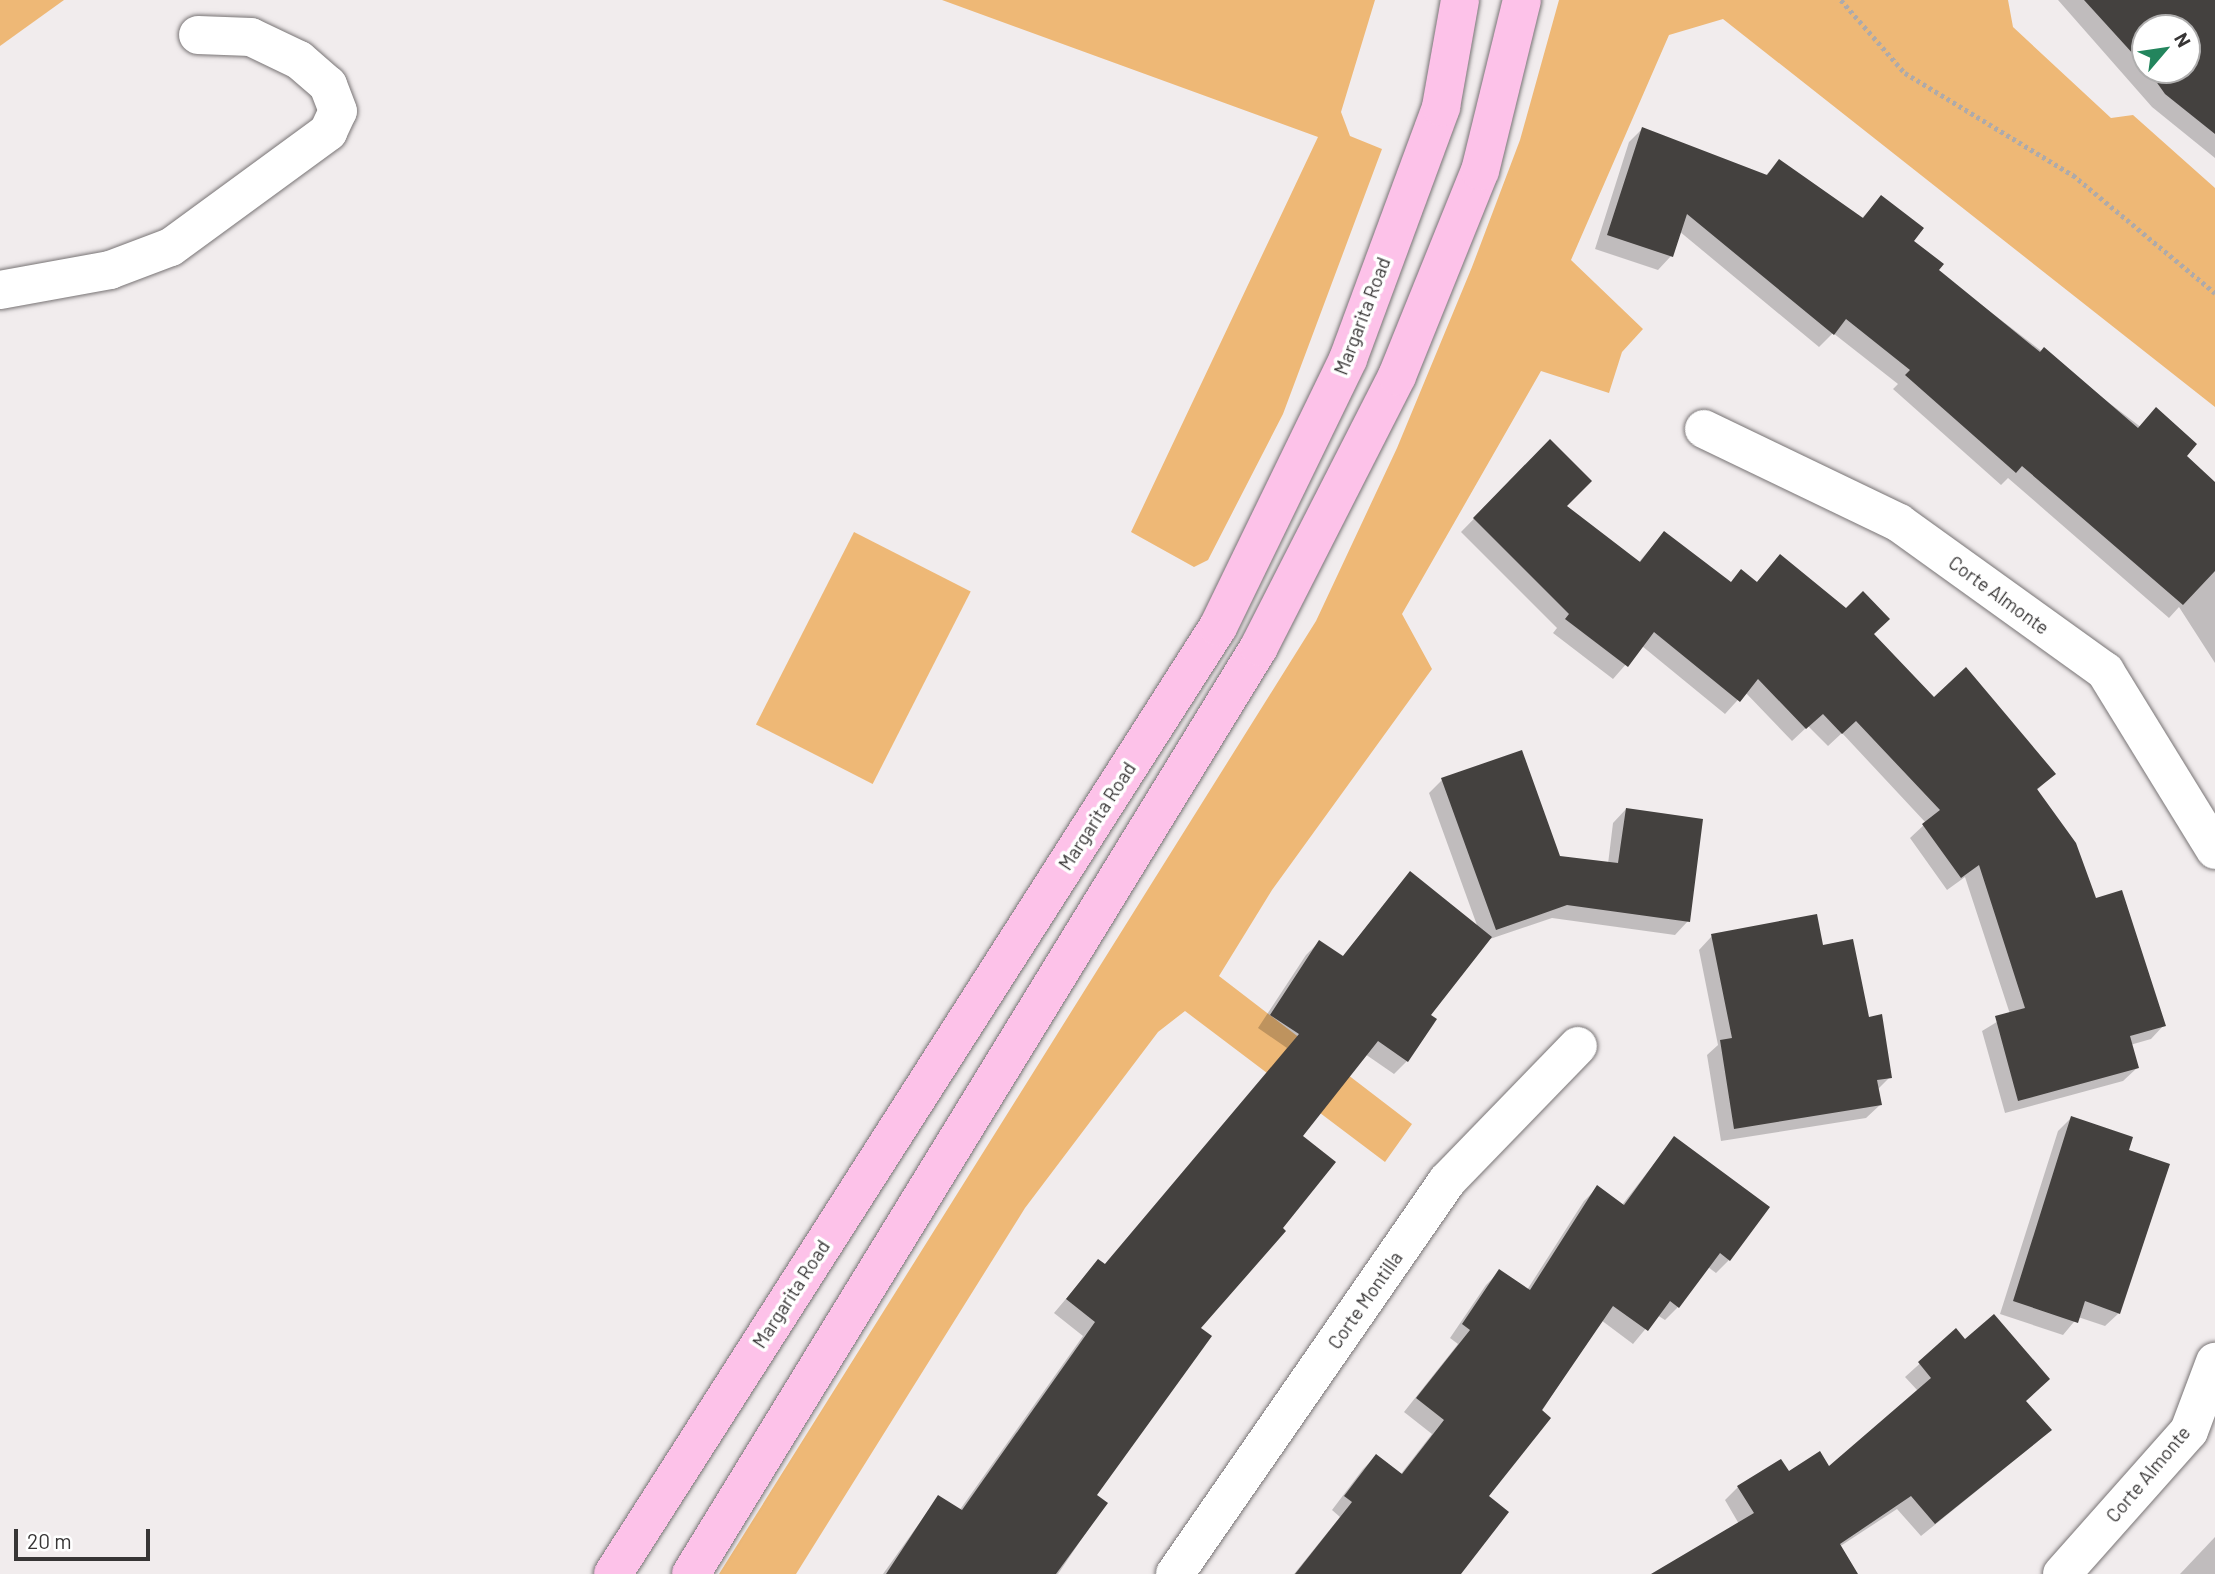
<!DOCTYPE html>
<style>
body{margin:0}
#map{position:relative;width:2215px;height:1574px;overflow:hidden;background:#f1eced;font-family:Barlow,sans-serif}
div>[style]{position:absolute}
.green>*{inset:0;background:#eeb876;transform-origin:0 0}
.shadow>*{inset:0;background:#0003}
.building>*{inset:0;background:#44413f}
.path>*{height:4.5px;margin-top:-2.25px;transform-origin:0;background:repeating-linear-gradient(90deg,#aeaaaa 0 3.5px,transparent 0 7px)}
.roads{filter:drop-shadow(0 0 2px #787475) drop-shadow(0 0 2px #787475)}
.minor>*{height:38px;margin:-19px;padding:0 19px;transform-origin:19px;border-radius:19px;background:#fff}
.major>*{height:38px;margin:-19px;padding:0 19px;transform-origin:19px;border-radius:19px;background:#fdc2e9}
span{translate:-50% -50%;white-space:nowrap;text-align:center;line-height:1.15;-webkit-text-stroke:7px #fff;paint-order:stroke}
.street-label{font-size:19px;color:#373535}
.north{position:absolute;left:2131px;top:14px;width:70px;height:70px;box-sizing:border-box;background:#fff;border:2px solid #afaeae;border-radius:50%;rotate:61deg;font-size:19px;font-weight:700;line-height:28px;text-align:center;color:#373535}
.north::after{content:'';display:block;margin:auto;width:24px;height:32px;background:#23855d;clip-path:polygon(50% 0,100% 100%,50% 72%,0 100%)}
.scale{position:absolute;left:14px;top:1529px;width:136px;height:32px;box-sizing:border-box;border:4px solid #373535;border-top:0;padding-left:9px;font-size:21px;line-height:24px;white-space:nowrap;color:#373535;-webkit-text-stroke:5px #fff;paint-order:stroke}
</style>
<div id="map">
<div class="green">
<div style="clip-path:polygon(0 0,64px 0,0 46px)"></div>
<div style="clip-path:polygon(942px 0,1375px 0,1341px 112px,1350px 136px,1382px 149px,1283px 414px,1208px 560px,1194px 567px,1131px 532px,1318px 137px)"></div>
<div style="clip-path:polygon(1559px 0,2008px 0,2013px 27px,2111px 118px,2133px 115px,2215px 188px,2215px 407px,1723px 19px,1669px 35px,1571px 260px,1643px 329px,1622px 352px,1609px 393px,1541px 371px,1402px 614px,1432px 669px,1272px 890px,1219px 976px,1412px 1124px,1385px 1162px,1185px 1011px,1158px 1032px,1025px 1208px,796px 1574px,719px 1574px,1316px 621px,1397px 448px,1472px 267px,1520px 140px)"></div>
<div style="left:854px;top:532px;width:131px;height:216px;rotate:27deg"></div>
</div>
<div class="shadow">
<div style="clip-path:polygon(evenodd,2058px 0,2215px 0,2215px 158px,2152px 107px,2058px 0,2145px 28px,2187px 28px,2187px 70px,2145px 70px,2145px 28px)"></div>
<div style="clip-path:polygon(1642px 129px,1765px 176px,1780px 161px,1861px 219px,1881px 198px,1937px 271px,2215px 484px,2215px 663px,2179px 607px,2169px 618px,2008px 478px,2001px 485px,1893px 389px,1898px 384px,1833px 333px,1819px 347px,1679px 231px,1671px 256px,1658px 270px,1595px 249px,1629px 142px)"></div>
<div style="clip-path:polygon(1550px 441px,1564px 506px,1638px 563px,1664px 533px,1730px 583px,1756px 583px,1780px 557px,1872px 635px,1934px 700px,2054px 774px,2036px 791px,2164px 1025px,2151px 1039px,2130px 1045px,2137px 1068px,2123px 1081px,2005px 1113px,1982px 1031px,2010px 1014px,1965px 877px,1947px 890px,1910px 838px,1926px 823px,1842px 733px,1828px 746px,1808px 726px,1792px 741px,1745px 692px,1725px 714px,1642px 646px,1613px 679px,1553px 633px,1557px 628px,1461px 532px)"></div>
<div style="clip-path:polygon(1442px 780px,1559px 857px,1608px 864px,1613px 823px,1626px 809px,1688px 921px,1675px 935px,1552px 918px,1487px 940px,1429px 1016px,1407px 1061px,1394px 1074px,1365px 1054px,1300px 1136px,1199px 1328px,1095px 1495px,1106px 1503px,1058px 1574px,883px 1574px,938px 1497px,959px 1511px,1083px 1336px,1054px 1313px,1098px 1261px,1104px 1265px,1287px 1048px,1258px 1028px,1306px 955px,1319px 942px,1342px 957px,1410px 874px,1478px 928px,1429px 793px)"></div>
<div style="clip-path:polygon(1712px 936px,1822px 947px,1867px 1018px,1890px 1077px,1877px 1090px,1880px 1105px,1866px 1118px,1721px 1141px,1707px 1055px,1718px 1045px,1699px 950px)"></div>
<div style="clip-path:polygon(2071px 1118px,2126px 1151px,2119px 1313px,2105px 1326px,2078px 1317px,2063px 1335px,2000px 1314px,2058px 1131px)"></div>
<div style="clip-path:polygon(1674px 1138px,1729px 1260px,1716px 1273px,1708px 1267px,1678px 1307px,1665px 1320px,1657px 1315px,1633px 1344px,1601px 1320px,1486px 1497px,1459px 1574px,1294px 1574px,1340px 1517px,1332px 1510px,1363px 1469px,1376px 1456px,1400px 1475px,1432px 1434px,1404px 1412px,1458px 1344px,1450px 1338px,1486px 1285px,1499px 1272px,1527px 1290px,1584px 1201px,1598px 1187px,1622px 1205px)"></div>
<div style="clip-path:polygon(1956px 1331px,2049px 1430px,2036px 1443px,1921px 1536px,1897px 1509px,1839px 1547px,1856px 1574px,1658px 1574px,1739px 1524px,1725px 1500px,1738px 1487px,1829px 1469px,1918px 1391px,1905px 1377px)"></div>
<div style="clip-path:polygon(2215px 1537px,2215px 1574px,2180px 1574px)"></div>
</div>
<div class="building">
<div style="clip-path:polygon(2084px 0,2215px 0,2215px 134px,2165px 94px,2148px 70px,2187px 70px,2187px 28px,2145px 28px,2145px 67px)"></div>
<div style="clip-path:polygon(1642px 127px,1767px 175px,1779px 159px,1863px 218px,1881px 195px,1924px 228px,1914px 241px,1944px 264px,1939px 270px,2040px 352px,2044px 347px,2138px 428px,2156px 407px,2197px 444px,2187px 456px,2215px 482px,2215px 571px,2183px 605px,2022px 466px,2016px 473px,1905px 375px,1910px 370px,1846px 319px,1834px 335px,1687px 214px,1673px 257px,1607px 235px)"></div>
<div style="clip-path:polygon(1550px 439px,1592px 481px,1567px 506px,1640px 562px,1664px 531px,1731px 582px,1741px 569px,1757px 582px,1780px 554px,1846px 608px,1863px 591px,1890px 619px,1874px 634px,1934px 697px,1966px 667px,2056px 774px,2037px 789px,2076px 843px,2096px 898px,2122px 890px,2166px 1026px,2130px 1036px,2139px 1068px,2018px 1101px,1995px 1016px,2025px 1008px,1979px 865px,1961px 878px,1922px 824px,1940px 810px,1856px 721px,1842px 734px,1823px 714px,1806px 729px,1758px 679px,1740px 702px,1654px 632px,1628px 667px,1565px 619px,1569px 614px,1473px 518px)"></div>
<div style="clip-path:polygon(1522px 750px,1560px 856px,1618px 863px,1626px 808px,1703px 819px,1690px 922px,1567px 905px,1496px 930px,1441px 778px)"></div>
<div style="clip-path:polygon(1410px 871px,1492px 937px,1431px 1015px,1437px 1019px,1408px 1062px,1378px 1041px,1303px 1136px,1336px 1162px,1283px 1228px,1286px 1231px,1201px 1328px,1212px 1336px,1097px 1495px,1108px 1503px,1056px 1574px,886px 1574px,938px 1495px,962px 1510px,1095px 1322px,1066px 1299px,1098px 1259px,1105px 1264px,1299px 1034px,1270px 1015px,1319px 940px,1343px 956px)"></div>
<div style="clip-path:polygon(1817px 914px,1823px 945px,1853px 939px,1869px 1017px,1882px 1014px,1892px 1078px,1877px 1080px,1882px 1105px,1734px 1129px,1720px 1040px,1732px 1038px,1711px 934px)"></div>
<div style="clip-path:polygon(2071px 1116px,2133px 1137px,2129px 1150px,2170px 1164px,2120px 1314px,2085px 1301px,2078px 1323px,2013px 1301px)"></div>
<div style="clip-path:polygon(1674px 1136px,1770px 1207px,1730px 1261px,1720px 1253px,1679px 1308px,1670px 1301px,1648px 1331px,1613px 1306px,1542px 1410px,1551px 1418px,1489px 1496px,1509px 1512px,1461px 1574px,1295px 1574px,1352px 1502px,1344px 1496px,1376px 1454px,1402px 1474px,1444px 1420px,1416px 1398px,1470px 1330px,1462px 1324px,1499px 1269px,1530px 1290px,1597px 1185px,1624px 1205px)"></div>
<div style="clip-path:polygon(1994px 1314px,2050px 1379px,2026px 1401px,2052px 1430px,1935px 1524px,1911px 1496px,1840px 1544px,1858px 1574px,1651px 1574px,1754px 1513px,1737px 1486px,1781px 1459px,1789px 1471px,1820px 1451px,1829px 1466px,1931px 1378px,1918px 1362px,1956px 1328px,1965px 1339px)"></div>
</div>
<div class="path">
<div style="left:1841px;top:0;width:97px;rotate:48.8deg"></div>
<div style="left:1905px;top:73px;width:197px;rotate:31.3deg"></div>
<div style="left:2073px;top:175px;width:185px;rotate:39.7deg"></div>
</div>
<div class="roads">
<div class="minor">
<div style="left:0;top:290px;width:112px;rotate:-10.3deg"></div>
<div style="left:110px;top:270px;width:65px;rotate:-20.7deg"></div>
<div style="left:171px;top:247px;width:195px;rotate:-36.2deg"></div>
<div style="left:328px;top:132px;width:23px;rotate:-65deg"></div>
<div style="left:338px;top:111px;width:28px;rotate:-111deg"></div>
<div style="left:328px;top:85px;width:38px;rotate:-139deg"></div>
<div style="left:299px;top:60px;width:53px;rotate:-154.4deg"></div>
<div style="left:251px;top:37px;width:53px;rotate:-177.8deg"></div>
<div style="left:1704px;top:429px;width:216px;rotate:25.7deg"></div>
<div style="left:1899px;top:523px;width:254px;rotate:35.7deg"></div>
<div style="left:2105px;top:671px;width:210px;rotate:58.4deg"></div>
<div style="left:1175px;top:1574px;width:478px;rotate:-55.3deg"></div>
<div style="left:1447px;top:1181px;width:188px;rotate:-45.9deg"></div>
<div style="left:2062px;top:1574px;width:191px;rotate:-48.4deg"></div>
<div style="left:2189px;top:1431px;width:74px;rotate:-69.4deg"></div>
</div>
<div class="major">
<div style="left:613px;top:1574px;width:1124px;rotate:-57.43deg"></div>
<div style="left:1218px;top:627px;width:298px;rotate:-64.1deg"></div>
<div style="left:1348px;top:359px;width:269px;rotate:-69.7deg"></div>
<div style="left:1441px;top:107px;width:109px;rotate:-79.9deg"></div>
<div style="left:691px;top:1574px;width:1087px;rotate:-58.5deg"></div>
<div style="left:1259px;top:647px;width:304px;rotate:-63deg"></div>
<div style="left:1397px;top:376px;width:221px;rotate:-68deg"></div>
<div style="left:1480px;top:171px;width:176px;rotate:-76.2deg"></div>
</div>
</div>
<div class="street-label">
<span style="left:1362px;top:316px;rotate:-69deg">Margarita Road</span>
<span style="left:1999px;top:595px;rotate:36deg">Corte Almonte</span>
<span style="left:1097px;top:816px;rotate:-57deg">Margarita Road</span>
<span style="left:791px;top:1294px;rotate:-57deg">Margarita Road</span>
<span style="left:1365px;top:1300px;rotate:-55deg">Corte Montilla</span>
<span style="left:2148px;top:1474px;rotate:-50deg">Corte Almonte</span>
</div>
<div class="north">N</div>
<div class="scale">20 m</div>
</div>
